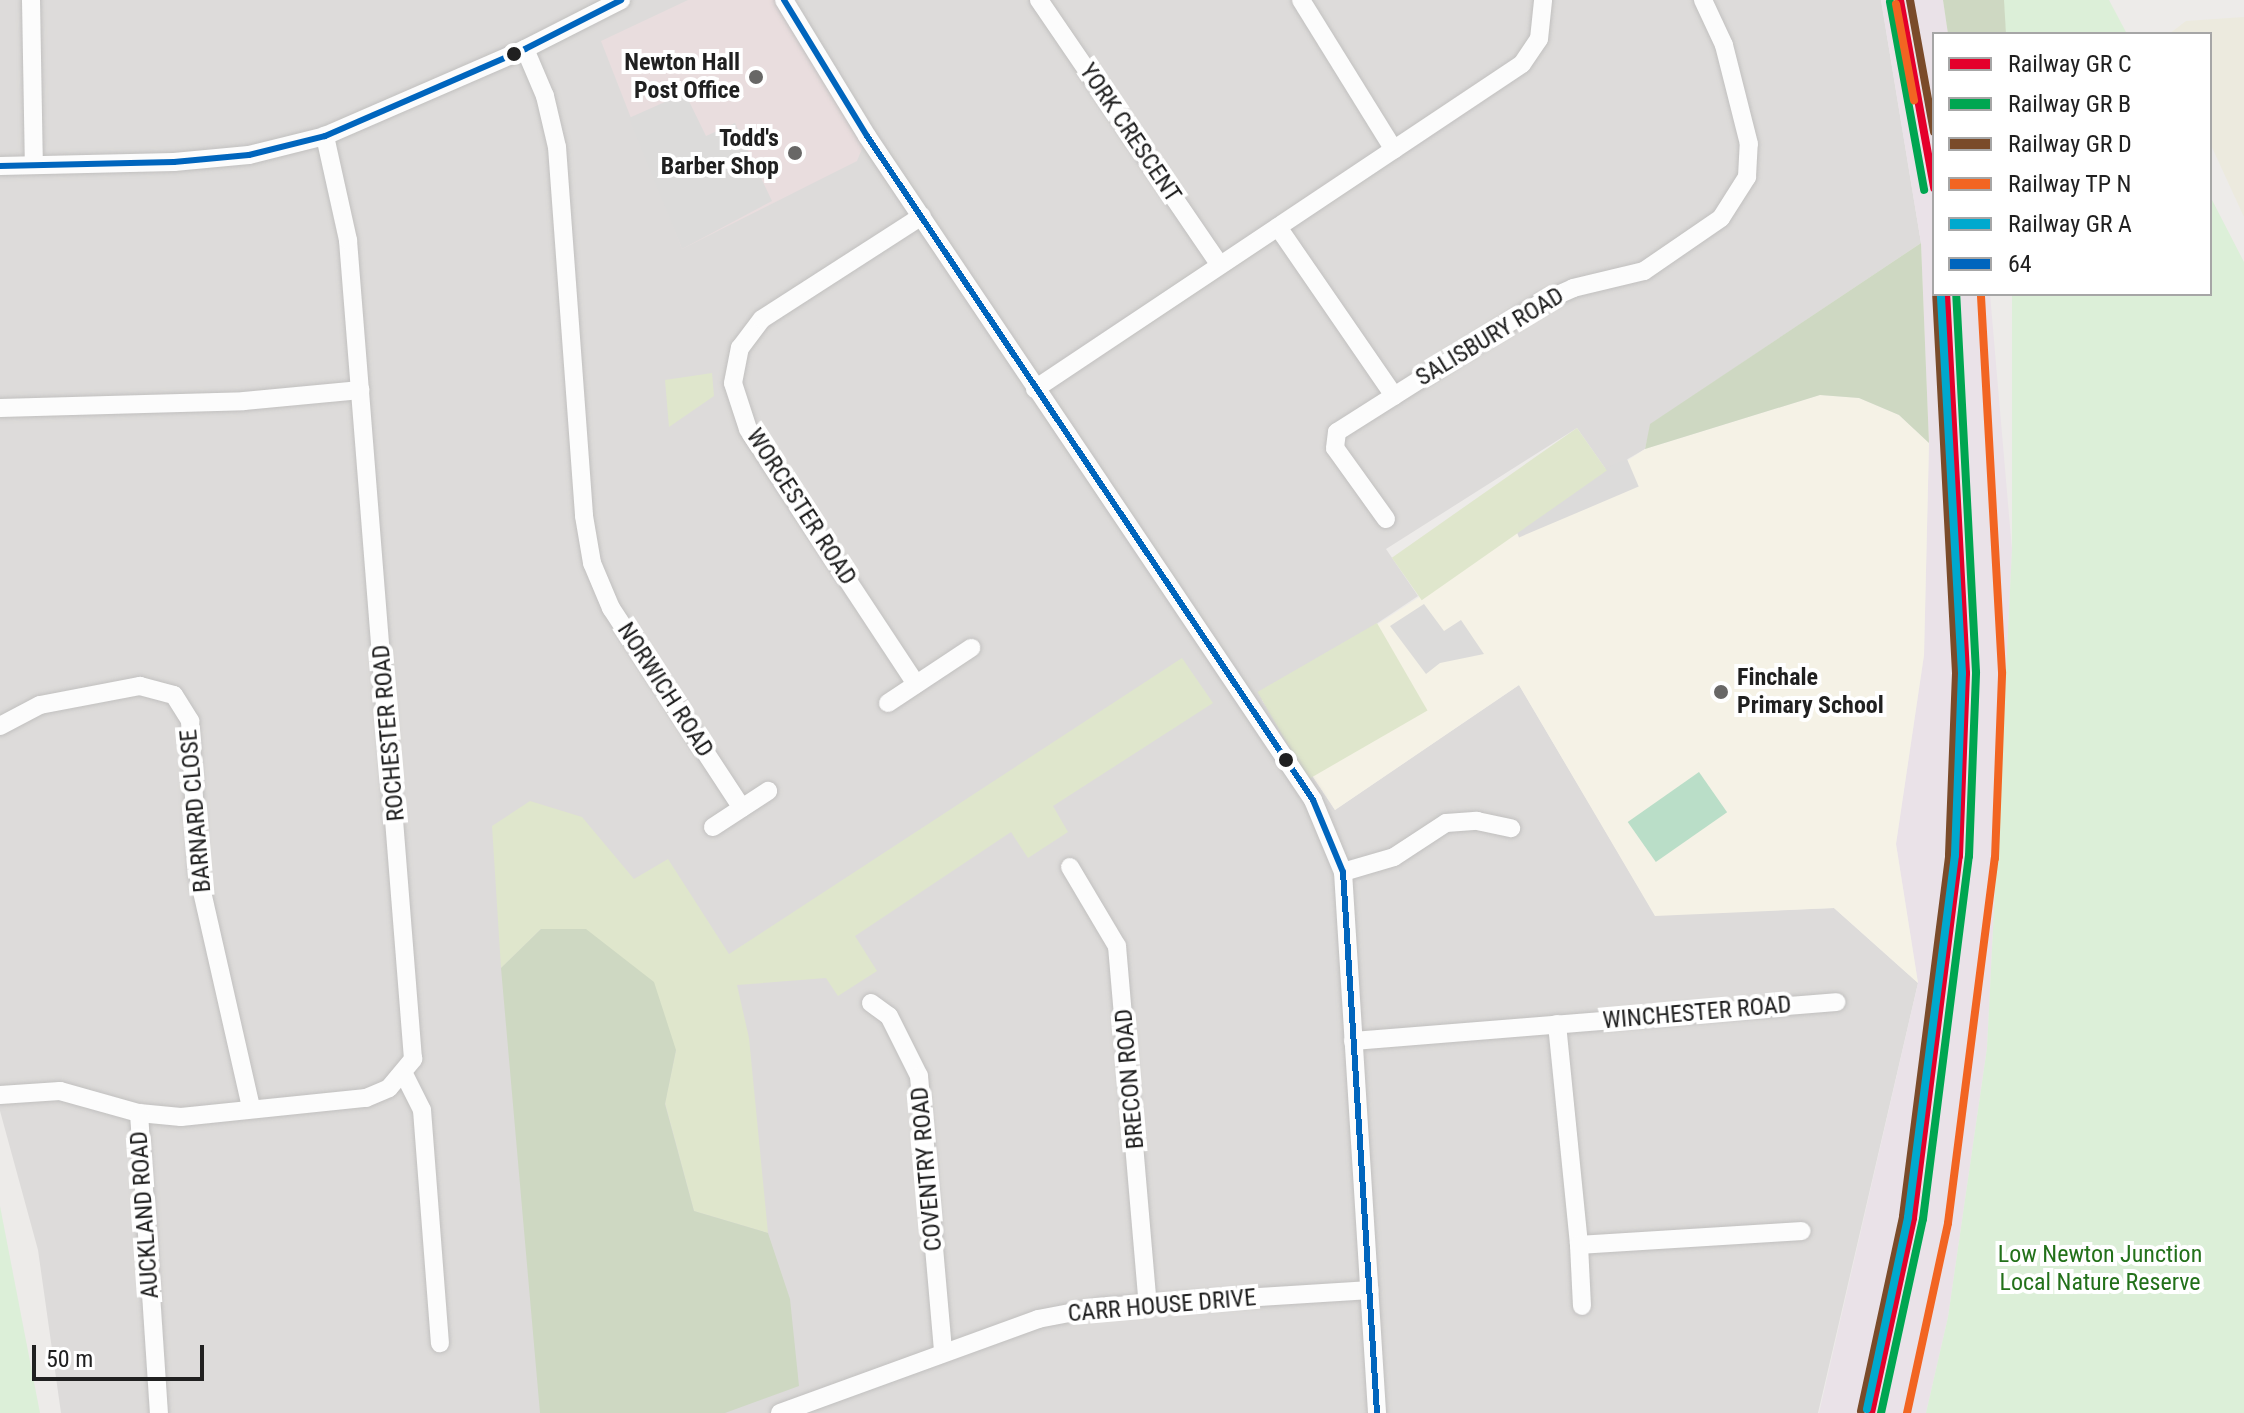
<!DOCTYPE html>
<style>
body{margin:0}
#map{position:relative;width:2244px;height:1413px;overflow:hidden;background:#edebe9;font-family:"Roboto Condensed",sans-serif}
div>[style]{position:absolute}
.residential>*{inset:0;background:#dddbda}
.commercial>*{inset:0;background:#e9ddde}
.industrial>*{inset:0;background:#eae2e8}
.education>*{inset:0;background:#f5f2e6}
.religious>*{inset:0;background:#dcdbda;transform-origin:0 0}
.farmland>*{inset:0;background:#eceade}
.grass>*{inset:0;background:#dfe6cc;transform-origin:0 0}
.forest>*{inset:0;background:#ced8c2}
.park>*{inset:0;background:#dcefd8}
.pitch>*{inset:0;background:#badec8;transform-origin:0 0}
.roads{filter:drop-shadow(0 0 2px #c1c0bf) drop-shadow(0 0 2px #c1c0bf)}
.minor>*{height:18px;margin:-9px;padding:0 9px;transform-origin:9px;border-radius:9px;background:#fcfcfc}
.bus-1>*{height:6px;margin:-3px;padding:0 3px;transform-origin:3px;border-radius:3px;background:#0065bd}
.rail-1>*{height:8px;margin:-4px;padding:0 4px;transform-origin:4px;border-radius:4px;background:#e4002b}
.rail-2>*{height:8px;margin:-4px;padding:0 4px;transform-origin:4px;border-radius:4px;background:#00a651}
.rail-3>*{height:8px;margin:-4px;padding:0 4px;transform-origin:4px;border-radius:4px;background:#7a4b2a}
.rail-4>*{height:8px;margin:-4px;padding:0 4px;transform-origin:4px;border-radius:4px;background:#f26522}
.rail-5>*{height:8px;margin:-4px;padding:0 4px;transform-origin:4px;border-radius:4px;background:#00a9ce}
.dots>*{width:22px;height:22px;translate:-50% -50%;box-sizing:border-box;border:4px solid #fff;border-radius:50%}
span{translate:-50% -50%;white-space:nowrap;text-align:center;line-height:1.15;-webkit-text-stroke:8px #fff;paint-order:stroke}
.poi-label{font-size:24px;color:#202020;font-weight:700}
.right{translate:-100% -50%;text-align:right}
.left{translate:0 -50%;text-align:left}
.street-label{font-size:24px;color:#202020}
.park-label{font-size:24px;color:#23711a}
.legend{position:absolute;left:1932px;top:32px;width:280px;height:264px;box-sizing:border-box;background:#fff;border:2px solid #a6a6a6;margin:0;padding:10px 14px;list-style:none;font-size:24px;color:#202020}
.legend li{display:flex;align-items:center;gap:16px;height:40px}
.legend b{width:40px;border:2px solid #a6a6a6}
.scale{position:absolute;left:32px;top:1345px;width:172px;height:36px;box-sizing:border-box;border:4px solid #202020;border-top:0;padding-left:10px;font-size:24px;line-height:28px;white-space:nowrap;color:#202020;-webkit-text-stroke:6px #fff;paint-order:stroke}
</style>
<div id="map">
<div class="residential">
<div style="clip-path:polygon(0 0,1881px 0,1921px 243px,1651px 424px,1645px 449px,1607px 471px,1577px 428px,1386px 549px,1418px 596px,1262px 700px,1335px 810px,1519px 685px,1655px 915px,1834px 908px,1918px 983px,1818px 1413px,61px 1413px,38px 1250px,0 1111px)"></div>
</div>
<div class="commercial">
<div style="clip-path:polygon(688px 0,784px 0,867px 136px,857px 161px,682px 249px,601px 41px)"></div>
</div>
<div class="industrial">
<div style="clip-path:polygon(1881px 0,1943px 0,1948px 34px,1934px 34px,1934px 294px,1990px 294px,2012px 550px,1987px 1048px,1948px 1317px,1926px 1413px,1819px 1413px,1918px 983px,1896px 844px,1924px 655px,1929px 443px,1921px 243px)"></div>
</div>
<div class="education">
<div style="clip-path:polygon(1820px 395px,1859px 398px,1899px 415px,1929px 443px,1924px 655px,1896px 844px,1918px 983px,1834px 908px,1655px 916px,1519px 685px,1335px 810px,1262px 700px,1645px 449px)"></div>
</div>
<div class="religious">
<div style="clip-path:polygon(685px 93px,706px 136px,735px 123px,772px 201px,682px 249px,629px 118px)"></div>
<div style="left:1627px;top:459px;width:30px;height:130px;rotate:67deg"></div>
<div style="clip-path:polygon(1424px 604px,1444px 631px,1461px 620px,1484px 654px,1440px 663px,1426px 674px,1390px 626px)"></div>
</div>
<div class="farmland">
<div style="clip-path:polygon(2244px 17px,2244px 217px,2210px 143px,2210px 34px,2169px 34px,2186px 21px)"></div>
</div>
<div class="grass">
<div style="clip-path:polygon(712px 373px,714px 396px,669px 427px,665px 380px)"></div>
<div style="left:1577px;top:428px;width:52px;height:226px;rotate:55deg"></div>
<div style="left:1377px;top:623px;width:101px;height:138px;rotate:60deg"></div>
<div style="clip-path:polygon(1182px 658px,1213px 703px,1053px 806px,1068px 832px,1028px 858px,1011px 832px,855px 936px,877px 971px,838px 996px,826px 978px,737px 985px,749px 1038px,768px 1233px,694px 1211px,665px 1103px,676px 1050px,541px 929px,501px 968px,492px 826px,530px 801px,582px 817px,634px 879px,668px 859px,729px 954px)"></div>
</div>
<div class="forest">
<div style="clip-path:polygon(1943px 0,2018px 0,2075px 34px,1948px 34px)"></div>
<div style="clip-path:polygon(1921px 243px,1929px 443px,1899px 415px,1859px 398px,1820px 395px,1645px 449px,1650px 424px)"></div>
<div style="clip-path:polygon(541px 929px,586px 929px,654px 982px,676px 1050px,665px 1104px,694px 1211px,768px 1233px,790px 1299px,799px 1386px,725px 1413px,540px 1413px,501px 968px)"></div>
</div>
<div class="park">
<div style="clip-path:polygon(2004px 0,2109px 0,2127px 34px,2006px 34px)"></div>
<div style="clip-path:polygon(2210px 196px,2244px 262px,2244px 1413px,1926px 1413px,1948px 1317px,1987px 1048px,2012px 550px,2012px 294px,2210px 294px)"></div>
<div style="clip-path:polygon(0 1206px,40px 1413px,0 1413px)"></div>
</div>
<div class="pitch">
<div style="left:1699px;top:772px;width:49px;height:87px;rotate:55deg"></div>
</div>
<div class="roads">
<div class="minor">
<div style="left:31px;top:0;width:165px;rotate:89deg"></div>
<div style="left:784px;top:0;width:159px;rotate:58.6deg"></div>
<div style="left:867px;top:136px;width:800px;rotate:56.11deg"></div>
<div style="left:1313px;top:800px;width:78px;rotate:67.4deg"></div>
<div style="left:1343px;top:872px;width:542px;rotate:86.4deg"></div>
<div style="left:1039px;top:0;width:321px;rotate:55.7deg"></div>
<div style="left:1301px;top:0;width:176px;rotate:58.2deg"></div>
<div style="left:525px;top:49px;width:51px;rotate:66.9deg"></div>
<div style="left:545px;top:96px;width:52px;rotate:76.8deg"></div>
<div style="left:557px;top:147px;width:370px;rotate:85.8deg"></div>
<div style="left:584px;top:516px;width:48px;rotate:80.3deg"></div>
<div style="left:592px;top:563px;width:49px;rotate:67.1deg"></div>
<div style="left:611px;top:608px;width:239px;rotate:56.8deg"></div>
<div style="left:0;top:166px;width:174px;rotate:-1.3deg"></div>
<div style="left:174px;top:162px;width:75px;rotate:-5.3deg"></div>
<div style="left:249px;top:155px;width:78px;rotate:-14deg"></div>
<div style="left:325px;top:136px;width:218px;rotate:-23.5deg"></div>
<div style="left:525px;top:49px;width:108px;rotate:-27deg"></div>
<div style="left:1278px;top:227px;width:205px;rotate:55.5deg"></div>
<div style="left:1394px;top:396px;width:175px;rotate:-32.4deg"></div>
<div style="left:1542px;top:302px;width:34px;rotate:-24deg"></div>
<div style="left:1573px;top:288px;width:73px;rotate:-13.5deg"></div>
<div style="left:1644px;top:271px;width:93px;rotate:-34.5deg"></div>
<div style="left:1721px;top:218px;width:49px;rotate:-57.6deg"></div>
<div style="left:1747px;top:177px;width:33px;rotate:-87deg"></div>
<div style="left:1749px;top:144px;width:102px;rotate:-104.2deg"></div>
<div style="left:1724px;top:45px;width:50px;rotate:-115deg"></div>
<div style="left:1035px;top:389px;width:585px;rotate:-33.72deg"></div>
<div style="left:1522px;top:64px;width:30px;rotate:-56deg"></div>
<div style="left:1539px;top:39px;width:39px;rotate:-84deg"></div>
<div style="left:0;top:408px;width:244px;rotate:-1.6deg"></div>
<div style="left:244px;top:401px;width:117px;rotate:-5.4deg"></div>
<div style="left:1386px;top:519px;width:87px;rotate:-125.7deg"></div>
<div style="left:1335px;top:448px;width:16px;rotate:-83deg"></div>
<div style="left:1337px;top:432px;width:67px;rotate:-32.3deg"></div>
<div style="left:916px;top:684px;width:305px;rotate:-123.4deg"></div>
<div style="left:748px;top:429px;width:48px;rotate:-108.1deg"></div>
<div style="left:733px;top:383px;width:36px;rotate:-79deg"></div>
<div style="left:740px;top:348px;width:36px;rotate:-53deg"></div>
<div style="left:762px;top:319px;width:190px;rotate:-32.8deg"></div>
<div style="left:888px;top:703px;width:100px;rotate:-33.5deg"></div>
<div style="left:0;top:726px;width:45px;rotate:-27.7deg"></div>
<div style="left:40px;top:705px;width:102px;rotate:-10.8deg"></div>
<div style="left:140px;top:686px;width:35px;rotate:15deg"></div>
<div style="left:174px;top:695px;width:31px;rotate:58deg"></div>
<div style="left:190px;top:721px;width:153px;rotate:87deg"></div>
<div style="left:198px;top:874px;width:240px;rotate:77.2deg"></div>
<div style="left:713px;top:827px;width:66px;rotate:-33.2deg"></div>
<div style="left:1070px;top:867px;width:92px;rotate:59.3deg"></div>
<div style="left:1117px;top:946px;width:359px;rotate:85.1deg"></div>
<div style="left:1343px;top:872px;width:53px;rotate:-16.4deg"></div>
<div style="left:1394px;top:857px;width:62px;rotate:-33.2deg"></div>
<div style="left:1446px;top:823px;width:31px;rotate:-4deg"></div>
<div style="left:1477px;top:821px;width:35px;rotate:12deg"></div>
<div style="left:871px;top:1003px;width:22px;rotate:36deg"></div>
<div style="left:889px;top:1016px;width:67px;rotate:63.4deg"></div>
<div style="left:919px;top:1076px;width:276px;rotate:85deg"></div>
<div style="left:1557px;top:1024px;width:222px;rotate:84.3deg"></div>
<div style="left:1579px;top:1245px;width:223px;rotate:-3.6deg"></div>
<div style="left:1353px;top:1041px;width:485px;rotate:-4.6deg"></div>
<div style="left:404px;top:1074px;width:40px;rotate:63.4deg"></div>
<div style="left:422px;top:1110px;width:234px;rotate:85.6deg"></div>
<div style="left:0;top:1095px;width:60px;rotate:-3.8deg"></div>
<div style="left:60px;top:1091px;width:82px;rotate:15.6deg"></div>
<div style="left:139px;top:1113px;width:42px;rotate:5.4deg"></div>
<div style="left:181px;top:1117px;width:186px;rotate:-5.9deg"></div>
<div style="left:366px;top:1098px;width:25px;rotate:-23deg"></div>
<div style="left:389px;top:1088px;width:38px;rotate:-50deg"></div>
<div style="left:413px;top:1059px;width:822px;rotate:-94.54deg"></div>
<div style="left:348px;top:240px;width:107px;rotate:-102.5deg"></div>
<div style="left:139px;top:1113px;width:301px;rotate:86.2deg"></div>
<div style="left:1579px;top:1245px;width:61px;rotate:87.2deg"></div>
<div style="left:780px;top:1413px;width:275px;rotate:-20deg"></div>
<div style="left:1038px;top:1319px;width:64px;rotate:-10.8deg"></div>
<div style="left:1101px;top:1307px;width:269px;rotate:-3.6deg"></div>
</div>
</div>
<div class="bus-1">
<div style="left:784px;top:0;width:159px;rotate:58.6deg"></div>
<div style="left:867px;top:136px;width:800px;rotate:56.11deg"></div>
<div style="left:1313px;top:800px;width:78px;rotate:67.4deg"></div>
<div style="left:1343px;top:872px;width:542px;rotate:86.4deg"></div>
<div style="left:0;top:166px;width:174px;rotate:-1.3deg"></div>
<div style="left:174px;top:162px;width:75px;rotate:-5.3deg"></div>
<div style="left:249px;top:155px;width:78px;rotate:-14deg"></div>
<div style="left:325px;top:136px;width:218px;rotate:-23.5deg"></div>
<div style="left:525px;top:49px;width:108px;rotate:-27deg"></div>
</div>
<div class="rail-1">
<div style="left:1900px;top:0;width:191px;rotate:79.7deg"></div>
<div style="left:1871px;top:1413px;width:199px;rotate:-77.8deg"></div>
<div style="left:1913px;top:1218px;width:365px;rotate:-82.8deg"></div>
<div style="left:1959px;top:856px;width:183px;rotate:-87.8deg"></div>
<div style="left:1966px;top:673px;width:380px;rotate:-93deg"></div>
</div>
<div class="rail-2">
<div style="left:1890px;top:2px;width:191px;rotate:79.7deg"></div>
<div style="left:1881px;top:1413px;width:198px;rotate:-77.8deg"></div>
<div style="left:1923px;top:1219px;width:366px;rotate:-82.8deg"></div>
<div style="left:1969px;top:856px;width:184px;rotate:-87.8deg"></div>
<div style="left:1976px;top:672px;width:379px;rotate:-93deg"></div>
</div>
<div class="rail-3">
<div style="left:1910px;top:0;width:134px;rotate:79.7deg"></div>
<div style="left:1861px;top:1411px;width:199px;rotate:-77.8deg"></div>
<div style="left:1903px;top:1216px;width:364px;rotate:-82.7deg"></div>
<div style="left:1949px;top:855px;width:182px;rotate:-87.8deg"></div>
<div style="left:1956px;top:673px;width:379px;rotate:-93deg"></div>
</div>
<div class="rail-4">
<div style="left:1896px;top:4px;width:98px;rotate:79.4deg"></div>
<div style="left:1907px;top:1413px;width:194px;rotate:-77.8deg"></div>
<div style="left:1948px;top:1223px;width:368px;rotate:-82.7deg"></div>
<div style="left:1995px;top:858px;width:186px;rotate:-87.8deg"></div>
<div style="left:2002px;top:672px;width:379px;rotate:-93.2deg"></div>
</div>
<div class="rail-5">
<div style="left:1867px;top:1409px;width:196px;rotate:-77.9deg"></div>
<div style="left:1908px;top:1217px;width:365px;rotate:-82.6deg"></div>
<div style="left:1955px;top:855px;width:182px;rotate:-87.8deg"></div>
<div style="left:1962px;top:673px;width:379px;rotate:-93.2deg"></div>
</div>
<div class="dots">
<div style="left:514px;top:54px;background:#202020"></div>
<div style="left:756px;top:77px;background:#686766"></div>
<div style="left:795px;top:153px;background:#686766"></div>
<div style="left:1721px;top:692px;background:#686766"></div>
<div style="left:1286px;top:760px;background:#202020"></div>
</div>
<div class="poi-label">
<span class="right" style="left:740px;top:77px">Newton Hall<br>Post Office</span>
<span class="right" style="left:779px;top:153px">Todd's<br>Barber Shop</span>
<span class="left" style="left:1737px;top:692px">Finchale<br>Primary School</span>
</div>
<div class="street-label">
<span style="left:1130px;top:133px;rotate:56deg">YORK CRESCENT</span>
<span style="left:1490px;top:337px;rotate:-31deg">SALISBURY ROAD</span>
<span style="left:801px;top:507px;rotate:57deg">WORCESTER ROAD</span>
<span style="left:665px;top:690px;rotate:57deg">NORWICH ROAD</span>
<span style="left:389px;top:733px;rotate:-95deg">ROCHESTER ROAD</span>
<span style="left:196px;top:811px;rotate:-95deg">BARNARD CLOSE</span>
<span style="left:1697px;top:1013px;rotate:-5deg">WINCHESTER ROAD</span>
<span style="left:1130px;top:1079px;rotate:-95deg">BRECON ROAD</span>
<span style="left:927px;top:1169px;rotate:-95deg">COVENTRY ROAD</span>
<span style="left:145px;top:1215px;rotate:-94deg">AUCKLAND ROAD</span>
<span style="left:1162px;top:1306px;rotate:-5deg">CARR HOUSE DRIVE</span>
</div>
<div class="park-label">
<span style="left:2100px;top:1269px">Low Newton Junction<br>Local Nature Reserve</span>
</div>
<ul class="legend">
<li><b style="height:10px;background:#e4002b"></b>Railway GR C</li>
<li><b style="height:10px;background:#00a651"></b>Railway GR B</li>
<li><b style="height:10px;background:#7a4b2a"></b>Railway GR D</li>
<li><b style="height:10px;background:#f26522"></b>Railway TP N</li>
<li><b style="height:10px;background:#00a9ce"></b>Railway GR A</li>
<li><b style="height:10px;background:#0065bd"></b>64</li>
</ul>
<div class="scale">50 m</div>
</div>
